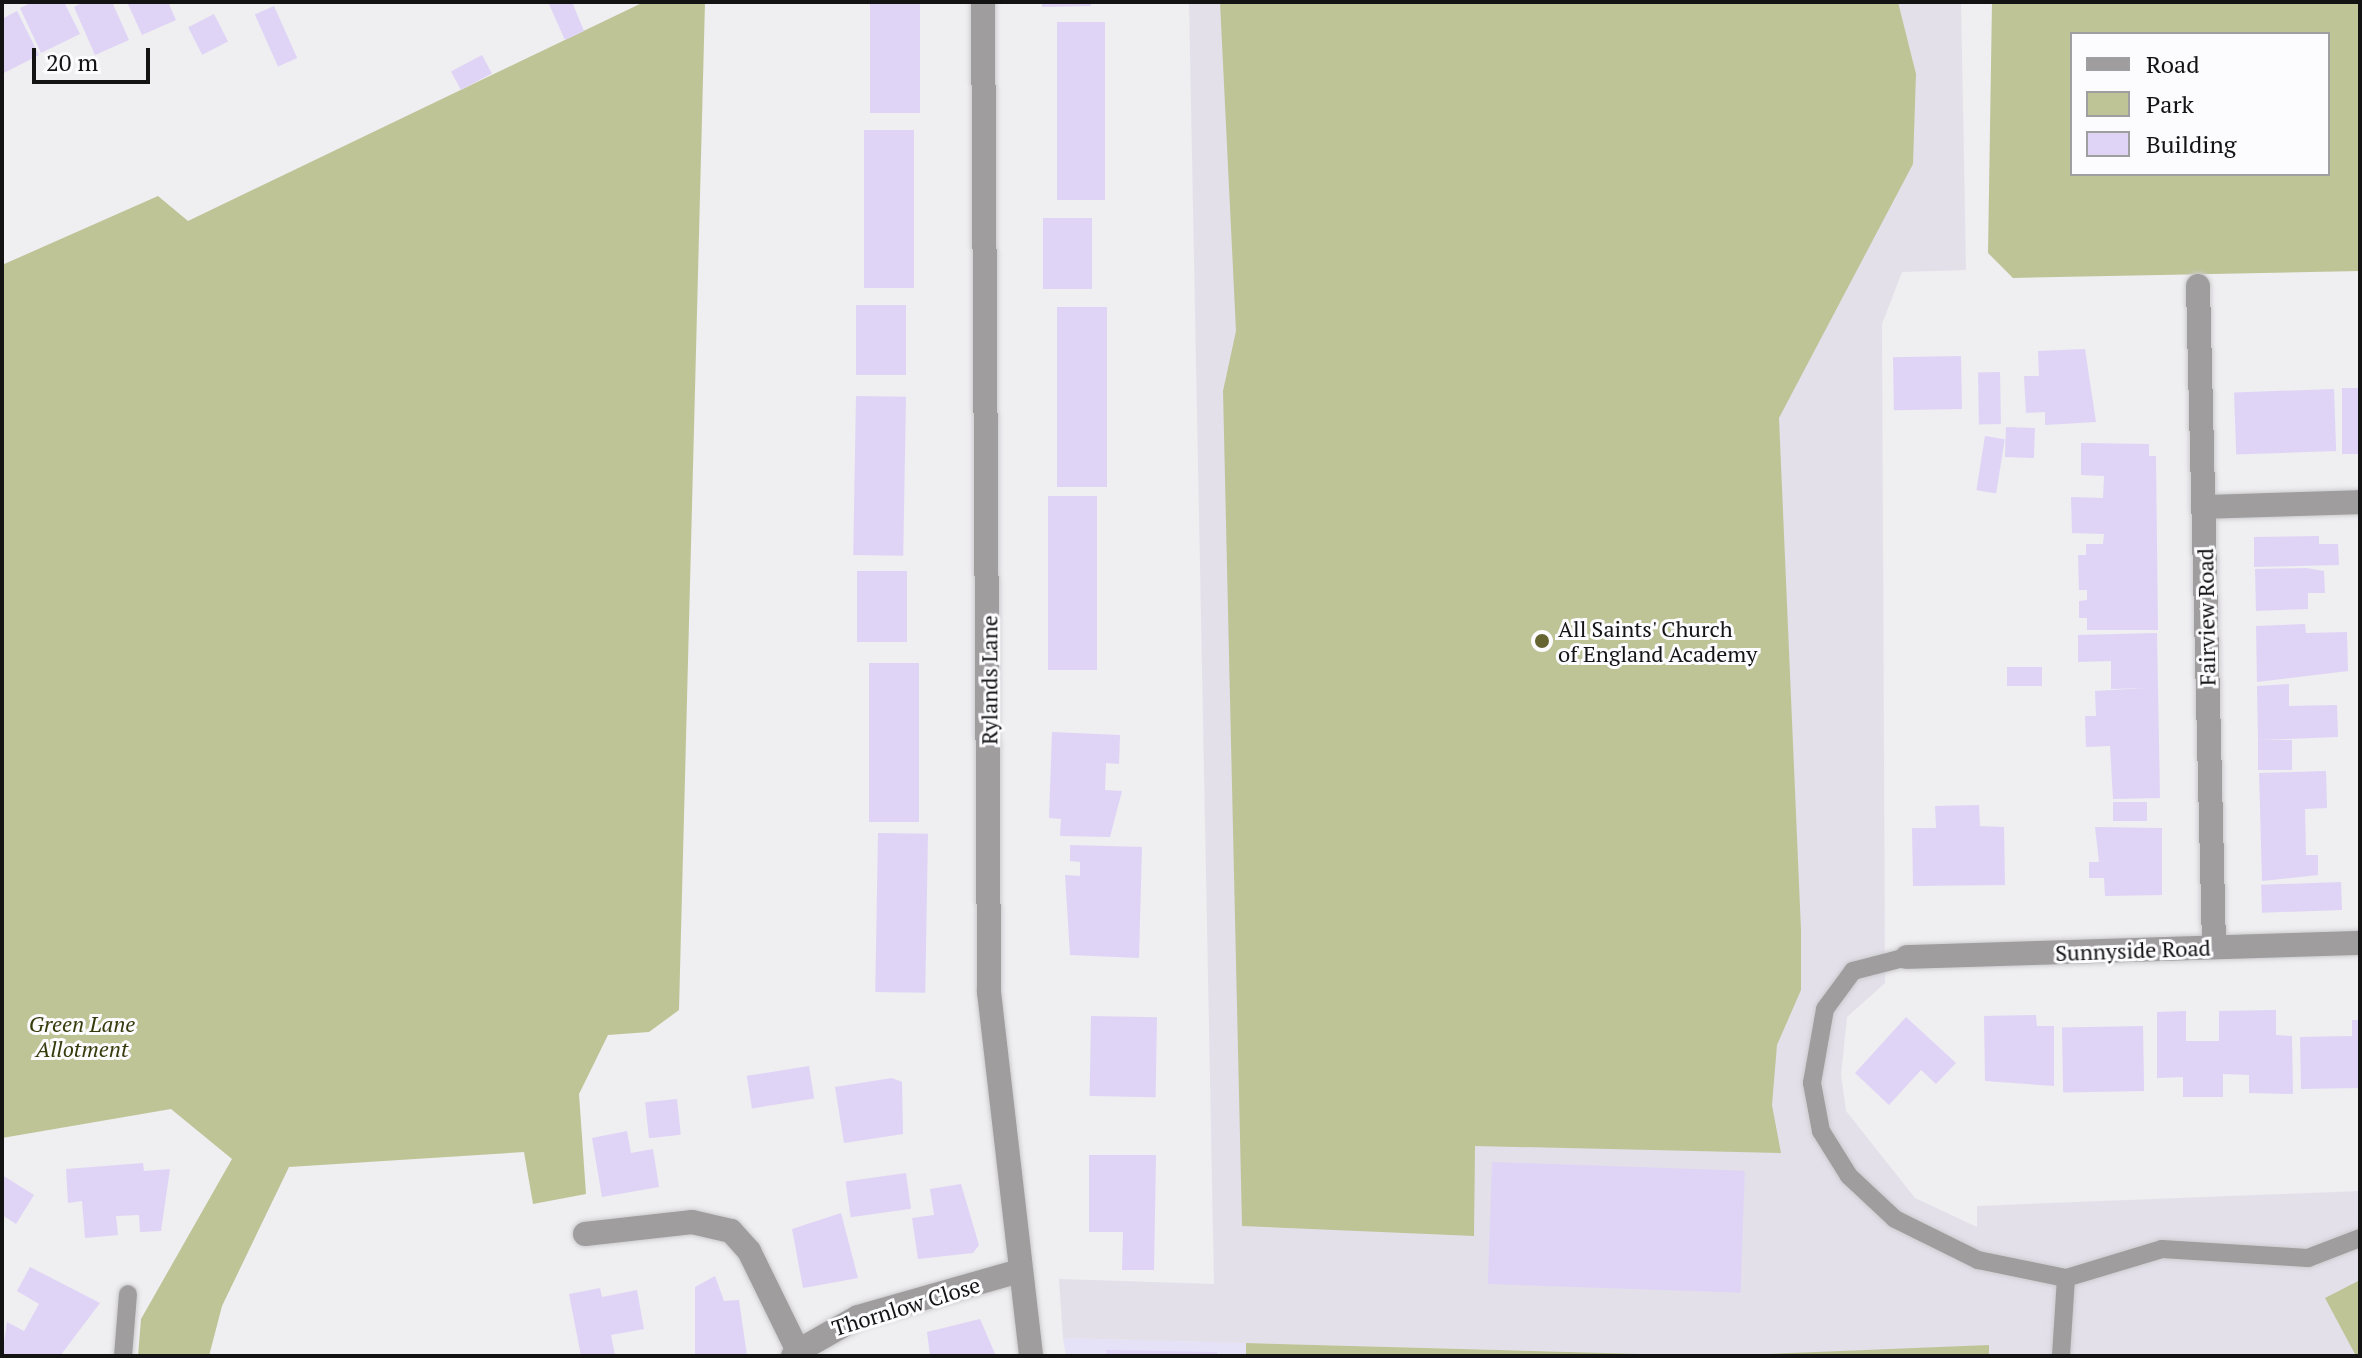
<!DOCTYPE html>
<style>
body{margin:0}
#map{position:relative;width:2362px;height:1358px;overflow:hidden;background:#efeef1;font-family:"PT Serif",serif}
div>[style]{position:absolute}
.commercial>*{inset:0;background:#e5e1f7}
.built>*{inset:0;background:#e3e0ea}
.green>*{inset:0;background:#bfc497}
.building>*{inset:0;background:#dfd4f6;transform-origin:0 0}
.roads{filter:drop-shadow(0 0 2px #cccbce) drop-shadow(0 0 2px #cccbce)}
.lane>*{height:18px;margin:-9px;padding:0 9px;transform-origin:9px;border-radius:9px;background:#9f9d9d}
.street>*{height:24px;margin:-12px;padding:0 12px;transform-origin:12px;border-radius:12px;background:#9f9d9d}
.dots>*{width:22px;height:22px;translate:-50% -50%;box-sizing:border-box;border:4px solid #fcfbfe;border-radius:50%}
span{translate:-50% -50%;white-space:nowrap;text-align:center;line-height:1.15;-webkit-text-stroke:6px #fcfbfe;paint-order:stroke}
.street-label{font-size:22px;color:#131314}
.poi-label{font-size:22px;color:#131314}
.left{translate:0 -50%;text-align:left}
.park-label{font-size:22px;color:#373b0b;font-style:italic}
.frame{position:absolute;inset:0;border:4px solid #131314;pointer-events:none}
.legend{position:absolute;left:2070px;top:32px;width:260px;height:144px;box-sizing:border-box;background:#fcfbfe;border:2px solid #9f9ea0;margin:0;padding:10px 14px;list-style:none;font-size:24px;color:#131314}
.legend li{display:flex;align-items:center;gap:16px;height:40px}
.legend b{width:40px;border:2px solid #9f9ea0}
.scale{position:absolute;left:32px;top:48px;width:118px;height:36px;box-sizing:border-box;border:4px solid #131314;border-top:0;padding-left:10px;font-size:24px;line-height:28px;white-space:nowrap;color:#131314;-webkit-text-stroke:6px #fcfbfe;paint-order:stroke}
</style>
<div id="map">
<div class="commercial">
<div style="clip-path:polygon(1063px 1338px,1246px 1343px,1246px 1356px,1066px 1356px)"></div>
</div>
<div class="built">
<div style="clip-path:polygon(1189px 2px,1961px 2px,1966px 270px,1902px 272px,1882px 324px,1885px 983px,1847px 1017px,1841px 1075px,1846px 1111px,1915px 1198px,1977px 1227px,1977px 1206px,2360px 1191px,2360px 1356px,1989px 1356px,1988px 1346px,1715px 1356px,1063px 1338px,1059px 1279px,1214px 1284px)"></div>
</div>
<div class="green">
<div style="clip-path:polygon(644px 2px,705px 2px,679px 1010px,649px 1032px,608px 1035px,579px 1094px,586px 1194px,533px 1204px,524px 1152px,289px 1167px,222px 1306px,209px 1356px,138px 1356px,141px 1319px,232px 1159px,171px 1109px,2px 1138px,2px 265px,158px 196px,188px 221px)"></div>
<div style="clip-path:polygon(1220px 2px,1898px 2px,1916px 74px,1913px 164px,1779px 418px,1801px 930px,1801px 990px,1777px 1045px,1772px 1105px,1781px 1153px,1475px 1146px,1474px 1236px,1242px 1226px,1223px 391px,1236px 331px)"></div>
<div style="clip-path:polygon(evenodd,1992px 2px,2360px 2px,2360px 271px,2013px 278px,1988px 253px,1992px 2px,2072px 34px,2328px 34px,2328px 174px,2072px 174px,2072px 34px)"></div>
<div style="clip-path:polygon(2360px 1280px,2360px 1356px,2356px 1356px,2325px 1298px)"></div>
<div style="clip-path:polygon(1246px 1343px,1715px 1356px,1989px 1345px,1989px 1356px,1246px 1356px)"></div>
</div>
<div class="building">
<div style="clip-path:polygon(33px 2px,64px 2px,80px 34px,41px 53px,20px 8px)"></div>
<div style="clip-path:polygon(84px 2px,112px 2px,129px 40px,95px 55px,74px 7px)"></div>
<div style="clip-path:polygon(127px 2px,168px 2px,176px 20px,142px 35px)"></div>
<div style="clip-path:polygon(548px 2px,572px 2px,584px 31px,565px 40px)"></div>
<div style="left:870px;top:2px;width:50px;height:111px"></div>
<div style="clip-path:polygon(1042px 2px,1091px 2px,1091px 6px,1042px 7px)"></div>
<div style="left:274px;top:6px;width:57px;height:21px;rotate:66deg"></div>
<div style="clip-path:polygon(17px 11px,39px 55px,2px 74px,2px 19px)"></div>
<div style="left:214px;top:14px;width:31px;height:29px;rotate:63deg"></div>
<div style="left:1057px;top:22px;width:48px;height:178px"></div>
<div style="left:482px;top:55px;width:21px;height:35px;rotate:62deg"></div>
<div style="left:864px;top:130px;width:50px;height:158px"></div>
<div style="left:1043px;top:218px;width:49px;height:71px"></div>
<div style="left:856px;top:305px;width:50px;height:70px"></div>
<div style="left:1057px;top:307px;width:50px;height:180px"></div>
<div style="clip-path:polygon(2085px 349px,2096px 422px,2045px 425px,2045px 412px,2026px 413px,2024px 376px,2039px 376px,2038px 351px)"></div>
<div style="left:1961px;top:356px;width:53px;height:68px;rotate:89deg"></div>
<div style="left:2000px;top:372px;width:52px;height:22px;rotate:89deg"></div>
<div style="left:2360px;top:388px;width:66px;height:18px;rotate:90deg"></div>
<div style="left:2334px;top:389px;width:62px;height:100px;rotate:88deg"></div>
<div style="left:856px;top:396px;width:50px;height:159px;rotate:1deg"></div>
<div style="left:2006px;top:427px;width:29px;height:30px;rotate:2deg"></div>
<div style="left:1985px;top:436px;width:20px;height:55px;rotate:9deg"></div>
<div style="clip-path:polygon(2081px 443px,2149px 444px,2149px 456px,2156px 456px,2158px 630px,2087px 630px,2087px 618px,2079px 618px,2079px 601px,2087px 600px,2087px 590px,2079px 590px,2078px 555px,2086px 555px,2086px 544px,2103px 544px,2104px 534px,2072px 533px,2071px 497px,2103px 498px,2104px 476px,2081px 475px)"></div>
<div style="left:1048px;top:496px;width:49px;height:174px"></div>
<div style="clip-path:polygon(2319px 536px,2319px 544px,2338px 544px,2339px 565px,2254px 567px,2254px 537px)"></div>
<div style="clip-path:polygon(2306px 568px,2324px 571px,2325px 593px,2308px 593px,2308px 609px,2256px 611px,2255px 569px)"></div>
<div style="left:857px;top:571px;width:50px;height:71px"></div>
<div style="clip-path:polygon(2305px 624px,2306px 633px,2347px 632px,2348px 671px,2257px 682px,2256px 626px)"></div>
<div style="clip-path:polygon(2157px 633px,2160px 798px,2113px 799px,2110px 746px,2086px 747px,2085px 716px,2096px 716px,2095px 691px,2146px 688px,2111px 689px,2111px 661px,2078px 662px,2078px 635px)"></div>
<div style="left:869px;top:663px;width:50px;height:159px"></div>
<div style="left:2007px;top:667px;width:35px;height:19px"></div>
<div style="clip-path:polygon(2289px 684px,2289px 706px,2337px 705px,2338px 737px,2258px 740px,2257px 686px)"></div>
<div style="clip-path:polygon(1052px 732px,1120px 735px,1119px 764px,1106px 763px,1105px 790px,1122px 791px,1110px 837px,1060px 836px,1061px 819px,1049px 818px)"></div>
<div style="left:2292px;top:740px;width:30px;height:34px;rotate:90deg"></div>
<div style="clip-path:polygon(2326px 771px,2327px 808px,2305px 809px,2306px 855px,2318px 855px,2318px 875px,2262px 881px,2259px 773px)"></div>
<div style="left:2113px;top:802px;width:34px;height:19px"></div>
<div style="clip-path:polygon(1979px 805px,1980px 826px,2004px 827px,2005px 885px,1913px 886px,1912px 828px,1936px 828px,1935px 806px)"></div>
<div style="clip-path:polygon(2095px 827px,2162px 828px,2162px 895px,2105px 896px,2104px 878px,2089px 878px,2089px 862px,2099px 862px)"></div>
<div style="left:878px;top:833px;width:50px;height:159px;rotate:1deg"></div>
<div style="clip-path:polygon(1070px 845px,1142px 847px,1139px 958px,1070px 955px,1065px 875px,1080px 876px,1080px 862px,1070px 861px)"></div>
<div style="left:2341px;top:882px;width:28px;height:80px;rotate:88deg"></div>
<div style="clip-path:polygon(2276px 1010px,2276px 1035px,2292px 1036px,2293px 1094px,2249px 1093px,2249px 1075px,2223px 1074px,2223px 1097px,2183px 1097px,2183px 1077px,2157px 1078px,2157px 1012px,2186px 1011px,2186px 1041px,2219px 1041px,2219px 1011px)"></div>
<div style="clip-path:polygon(2036px 1015px,2037px 1026px,2054px 1026px,2054px 1086px,1985px 1081px,1984px 1016px)"></div>
<div style="left:1091px;top:1016px;width:66px;height:80px;rotate:1deg"></div>
<div style="clip-path:polygon(1906px 1017px,1956px 1063px,1936px 1084px,1921px 1070px,1889px 1105px,1855px 1073px)"></div>
<div style="clip-path:polygon(2352px 1020px,2360px 1020px,2360px 1088px,2301px 1089px,2300px 1037px,2352px 1036px)"></div>
<div style="left:2143px;top:1026px;width:65px;height:81px;rotate:89deg"></div>
<div style="left:809px;top:1066px;width:33px;height:63px;rotate:81deg"></div>
<div style="clip-path:polygon(892px 1078px,902px 1082px,903px 1134px,844px 1143px,835px 1087px)"></div>
<div style="left:677px;top:1099px;width:36px;height:32px;rotate:84deg"></div>
<div style="clip-path:polygon(627px 1131px,631px 1153px,653px 1149px,659px 1187px,602px 1197px,592px 1138px)"></div>
<div style="clip-path:polygon(1089px 1155px,1156px 1155px,1154px 1270px,1122px 1270px,1123px 1232px,1089px 1232px)"></div>
<div style="left:1492px;top:1162px;width:253px;height:122px;rotate:2deg"></div>
<div style="clip-path:polygon(143px 1163px,144px 1171px,170px 1169px,161px 1231px,140px 1232px,139px 1215px,116px 1216px,118px 1235px,85px 1238px,82px 1201px,68px 1203px,66px 1169px)"></div>
<div style="left:906px;top:1173px;width:36px;height:61px;rotate:82deg"></div>
<div style="clip-path:polygon(2px 1175px,34px 1195px,16px 1224px,2px 1215px)"></div>
<div style="clip-path:polygon(961px 1184px,979px 1245px,973px 1253px,918px 1259px,912px 1218px,934px 1215px,930px 1189px)"></div>
<div style="clip-path:polygon(841px 1213px,858px 1278px,803px 1288px,792px 1229px)"></div>
<div style="clip-path:polygon(30px 1267px,100px 1303px,60px 1356px,2px 1356px,7px 1322px,24px 1331px,39px 1304px,17px 1291px)"></div>
<div style="clip-path:polygon(715px 1276px,724px 1301px,739px 1300px,747px 1356px,695px 1356px,695px 1287px)"></div>
<div style="clip-path:polygon(600px 1288px,602px 1297px,637px 1290px,644px 1329px,611px 1335px,615px 1355px,581px 1356px,569px 1294px)"></div>
<div style="clip-path:polygon(980px 1319px,996px 1356px,930px 1356px,927px 1332px)"></div>
<div style="clip-path:polygon(1106px 1350px,1217px 1352px,1217px 1356px,1106px 1356px)"></div>
</div>
<div class="roads">
<div class="lane">
<div style="left:1907px;top:957px;width:56px;rotate:165.5deg"></div>
<div style="left:1853px;top:971px;width:47px;rotate:126.4deg"></div>
<div style="left:1825px;top:1009px;width:75px;rotate:100deg"></div>
<div style="left:1812px;top:1083px;width:49px;rotate:79.4deg"></div>
<div style="left:1821px;top:1131px;width:53px;rotate:58.1deg"></div>
<div style="left:1849px;top:1176px;width:63px;rotate:43.1deg"></div>
<div style="left:1895px;top:1219px;width:93px;rotate:26.3deg"></div>
<div style="left:1978px;top:1260px;width:90px;rotate:11.6deg"></div>
<div style="left:2066px;top:1278px;width:78px;rotate:93.7deg"></div>
<div style="left:2066px;top:1278px;width:100px;rotate:-16.8deg"></div>
<div style="left:2162px;top:1249px;width:146px;rotate:3.5deg"></div>
<div style="left:2308px;top:1258px;width:56px;rotate:-21deg"></div>
<div style="left:123px;top:1356px;width:62px;rotate:-85.4deg"></div>
</div>
<div class="street">
<div style="left:983px;top:2px;width:990px;rotate:89.65deg"></div>
<div style="left:989px;top:992px;width:366px;rotate:83.4deg"></div>
<div style="left:2198px;top:286px;width:661px;rotate:88.61deg"></div>
<div style="left:2203px;top:507px;width:157px;rotate:-1.8deg"></div>
<div style="left:1907px;top:957px;width:453px;rotate:-1.8deg"></div>
<div style="left:585px;top:1234px;width:108px;rotate:-6.4deg"></div>
<div style="left:692px;top:1222px;width:40px;rotate:13deg"></div>
<div style="left:731px;top:1231px;width:27px;rotate:48deg"></div>
<div style="left:749px;top:1251px;width:111px;rotate:63.9deg"></div>
<div style="left:798px;top:1351px;width:7px;rotate:135deg"></div>
<div style="left:798px;top:1351px;width:69px;rotate:-29.5deg"></div>
<div style="left:858px;top:1317px;width:167px;rotate:-15.9deg"></div>
</div>
</div>
<div class="dots">
<div style="left:1542px;top:641px;background:#666532"></div>
</div>
<div class="street-label">
<span style="left:2206px;top:617px;rotate:-91deg">Fairview Road</span>
<span style="left:989px;top:680px;rotate:-90deg">Rylands Lane</span>
<span style="left:2133px;top:950px;rotate:-2deg">Sunnyside Road</span>
<span style="left:906px;top:1306px;rotate:-17deg">Thornlow Close</span>
</div>
<div class="poi-label">
<span class="left" style="left:1558px;top:641px">All Saints' Church<br>of England Academy</span>
</div>
<div class="park-label">
<span style="left:82px;top:1036px">Green Lane<br>Allotment</span>
</div>
<div class="frame"></div>
<ul class="legend">
<li><b style="height:10px;background:#9f9d9d"></b>Road</li>
<li><b style="height:22px;background:#bfc497"></b>Park</li>
<li><b style="height:22px;background:#dfd4f6"></b>Building</li>
</ul>
<div class="scale">20 m</div>
</div>
